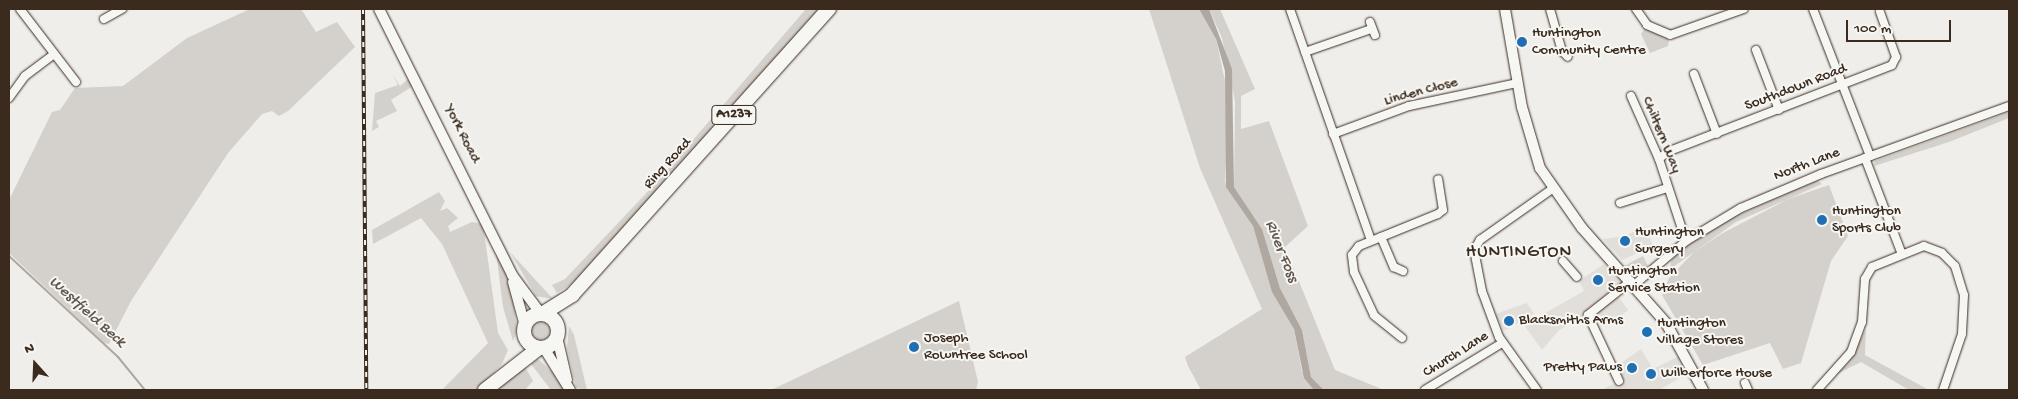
<!DOCTYPE html>
<style>
body{margin:0}
#map{position:relative;width:2018px;height:399px;overflow:hidden;background:#efeeea;font-family:"Gochi Hand",sans-serif}
div>[style]{position:absolute}
.built>*{inset:0;background:#e2dfdb;transform-origin:0 0}
.green>*{inset:0;background:#d4d1cc}
.round{border-radius:50%}
.water>*{inset:0;background:#afa8a1}
.stream>*{height:2px;margin:-1px;padding:0 1px;transform-origin:1px;border-radius:1px;background:#afa8a1}
.roads{filter:drop-shadow(0 0 1px #3b2a1e) drop-shadow(0 0 1px #3b2a1e)}
.minor>*{height:8px;margin:-4px;padding:0 4px;transform-origin:4px;border-radius:4px;background:#f6f6f2}
.tertiary>*{height:10px;margin:-5px;padding:0 5px;transform-origin:5px;border-radius:5px;background:#f6f6f2}
.trunk>*{height:14px;margin:-7px;padding:0 7px;transform-origin:7px;border-radius:7px;background:#f6f6f2}
.trunk>.ring{margin:-7px;padding:0;box-sizing:content-box;background:none;border:14px solid #f6f6f2;border-radius:50%}
.rail>*{height:4px;margin-top:-2px;transform-origin:0;background:repeating-linear-gradient(90deg,#f6f6f2 0 5.5px,#3b2a1e 0 11px);box-sizing:border-box;border-block:1px solid #3b2a1e}
.dots>*{width:14px;height:14px;translate:-50% -50%;box-sizing:border-box;border:2px solid #f6f6f2;border-radius:50%}
span{translate:-50% -50%;white-space:nowrap;text-align:center;line-height:1.15;-webkit-text-stroke:4px #f6f6f2;paint-order:stroke}
.shield-label span{padding:1px 4px;background:#f6f6f2;border:1px solid;border-radius:4px;-webkit-text-stroke-width:0}
.shield-label{font-size:14px;color:#3b2a1e;font-weight:700}
.poi-label{font-size:15px;color:#3b2a1e}
.left{translate:0 -50%;text-align:left}
.right{translate:-100% -50%;text-align:right}
.street-label{font-size:15px;color:#3b2a1e}
.water-label{font-size:16px;color:#64564c;font-style:italic}
.quarter-label{font-size:18px;color:#3b2a1e;letter-spacing:1px}
.frame{position:absolute;inset:0;border:10px solid #3b2a1e;pointer-events:none}
.north{position:absolute;left:10px;top:339px;width:50px;height:50px;-webkit-text-stroke:4px #f6f6f2;paint-order:stroke;rotate:340deg;font-size:14px;font-weight:700;line-height:20px;text-align:center;color:#3b2a1e}
.north::after{content:'';display:block;margin:auto;width:18px;height:22px;background:#3b2a1e;clip-path:polygon(50% 0,100% 100%,50% 72%,0 100%)}
.scale{position:absolute;left:1846px;top:20px;width:105px;height:22px;box-sizing:border-box;border:2px solid #3b2a1e;border-top:0;padding-left:6px;font-size:15px;line-height:18px;white-space:nowrap;color:#3b2a1e;-webkit-text-stroke:4px #f6f6f2;paint-order:stroke}
</style>
<div id="map">
<div class="built">
<div style="clip-path:polygon(1645px 226px,1653px 246px,1622px 260px,1603px 239px,1625px 236px)"></div>
<div style="clip-path:polygon(1604px 264px,1621px 280px,1621px 286px,1587px 310px,1585px 317px,1559px 330px,1542px 350px,1524px 325px,1584px 291px,1579px 281px)"></div>
<div style="left:1617px;top:295px;width:19px;height:28px;rotate:54deg"></div>
<div style="clip-path:polygon(1527px 303px,1534px 314px,1504px 331px,1495px 314px)"></div>
<div style="clip-path:polygon(1641px 349px,1653px 369px,1679px 356px,1687px 374px,1659px 390px,1602px 390px,1621px 380px,1615px 367px)"></div>
</div>
<div class="green">
<div style="clip-path:polygon(250px 9px,301px 9px,316px 32px,337px 22px,355px 47px,288px 111px,279px 116px,272px 111px,262px 114px,228px 153px,131px 301px,109px 344px,104px 343px,9px 253px,9px 200px,52px 112px,60px 110px,75px 88px,123px 86px,187px 38px)"></div>
<div style="clip-path:polygon(806px 9px,821px 9px,575px 282px,557px 293px,552px 285px,565px 279px,654px 185px)"></div>
<div style="clip-path:polygon(1149px 9px,1199px 9px,1216px 39px,1229px 100px,1225px 182px,1253px 226px,1265px 267px,1294px 329px,1302px 371px,1314px 390px,1201px 390px,1188px 366px,1185px 357px,1262px 309px,1200px 168px)"></div>
<div style="clip-path:polygon(1209px 9px,1220px 9px,1255px 89px,1241px 96px,1241px 129px,1269px 121px,1308px 226px,1285px 247px,1335px 370px,1384px 390px,1324px 390px,1311px 377px,1302px 330px,1280px 288px,1262px 229px,1234px 187px,1235px 101px,1222px 38px)"></div>
<div style="clip-path:polygon(1645px 28px,1669px 40px,1668px 46px,1650px 53px,1641px 34px)"></div>
<div style="clip-path:polygon(393px 75px,400px 86px,408px 79px,413px 86px,391px 100px,397px 111px,376px 121px,379px 127px,372px 131px,375px 93px,398px 85px)"></div>
<div style="clip-path:polygon(2009px 112px,2009px 118px,1949px 142px,1874px 166px,1875px 161px)"></div>
<div style="clip-path:polygon(1817px 180px,1822px 184px,1736px 222px,1669px 270px,1673px 255px,1687px 244px,1731px 218px)"></div>
<div style="clip-path:polygon(1829px 185px,1848px 236px,1831px 261px,1801px 363px,1783px 369px,1770px 343px,1703px 365px,1662px 295px,1669px 278px,1694px 252px,1721px 234px,1788px 199px)"></div>
<div style="clip-path:polygon(439px 192px,445px 201px,440px 211px,447px 208px,458px 218px,448px 226px,450px 232px,472px 222px,483px 224px,498px 333px,508px 350px,502px 364px,477px 390px,442px 390px,488px 343px,442px 244px,421px 218px,373px 244px,372px 230px)"></div>
<div style="clip-path:polygon(495px 244px,511px 283px,517px 331px,513px 341px,503px 307px)"></div>
<div style="clip-path:polygon(510px 252px,553px 299px,536px 296px)"></div>
<div style="clip-path:polygon(1643px 256px,1648px 266px,1641px 271px,1632px 272px,1624px 266px)"></div>
<div style="clip-path:polygon(959px 301px,978px 382px,976px 390px,771px 390px)"></div>
<div class="round" style="left:532px;top:322px;width:18px;height:18px"></div>
<div style="clip-path:polygon(569px 326px,574px 335px,587px 390px,576px 388px,567px 348px)"></div>
<div style="clip-path:polygon(1866px 329px,1865px 355px,1929px 390px,1909px 390px,1861px 362px,1835px 375px,1848px 363px)"></div>
<div style="clip-path:polygon(538px 359px,560px 379px,565px 390px,551px 390px,531px 364px)"></div>
<div style="clip-path:polygon(518px 366px,525px 367px,533px 381px,525px 390px,493px 390px)"></div>
</div>
<div class="water">
<div style="clip-path:polygon(1199px 9px,1209px 9px,1232px 69px,1234px 187px,1262px 229px,1280px 288px,1302px 330px,1311px 377px,1324px 390px,1314px 390px,1304px 378px,1294px 329px,1272px 292px,1253px 226px,1226px 187px,1225px 71px,1216px 39px)"></div>
</div>
<div class="stream">
<div style="left:9px;top:256px;width:149px;rotate:42.8deg"></div>
<div style="left:118px;top:357px;width:43px;rotate:50.7deg"></div>
</div>
<div class="roads">
<div class="minor">
<div style="left:20px;top:9px;width:92px;rotate:52.5deg"></div>
<div style="left:1290px;top:9px;width:245px;rotate:70.7deg"></div>
<div style="left:1550px;top:9px;width:44px;rotate:74.1deg"></div>
<div style="left:1562px;top:51px;width:8px;rotate:45deg"></div>
<div style="left:1636px;top:9px;width:19px;rotate:55deg"></div>
<div style="left:1647px;top:25px;width:25px;rotate:23deg"></div>
<div style="left:1670px;top:35px;width:78px;rotate:-19.4deg"></div>
<div style="left:1813px;top:9px;width:158px;rotate:68.8deg"></div>
<div style="left:104px;top:19px;width:21px;rotate:-29deg"></div>
<div style="left:1370px;top:22px;width:14px;rotate:69deg"></div>
<div style="left:1756px;top:50px;width:64px;rotate:69deg"></div>
<div style="left:1305px;top:52px;width:70px;rotate:-19.2deg"></div>
<div style="left:1694px;top:74px;width:64px;rotate:69deg"></div>
<div style="left:1631px;top:96px;width:69px;rotate:66deg"></div>
<div style="left:1659px;top:159px;width:86px;rotate:71.8deg"></div>
<div style="left:9px;top:98px;width:27px;rotate:-54deg"></div>
<div style="left:25px;top:76px;width:36px;rotate:-37deg"></div>
<div style="left:1333px;top:134px;width:81px;rotate:-20.2deg"></div>
<div style="left:1409px;top:106px;width:110px;rotate:-12deg"></div>
<div style="left:1865px;top:158px;width:101px;rotate:69deg"></div>
<div style="left:1659px;top:159px;width:11px;rotate:-41deg"></div>
<div style="left:1667px;top:152px;width:241px;rotate:-21.1deg"></div>
<div style="left:1892px;top:65px;width:9px;rotate:-63deg"></div>
<div style="left:1896px;top:57px;width:48px;rotate:-109.6deg"></div>
<div style="left:1620px;top:203px;width:49px;rotate:-17.7deg"></div>
<div style="left:1381px;top:237px;width:33px;rotate:67deg"></div>
<div style="left:1394px;top:267px;width:10px;rotate:24deg"></div>
<div style="left:1563px;top:261px;width:21px;rotate:49deg"></div>
<div style="left:1634px;top:285px;width:68px;rotate:-40.2deg"></div>
<div style="left:1686px;top:241px;width:64px;rotate:-31deg"></div>
<div style="left:1741px;top:208px;width:87px;rotate:-23deg"></div>
<div style="left:1821px;top:174px;width:200px;rotate:-19.9deg"></div>
<div style="left:1402px;top:338px;width:36px;rotate:-141deg"></div>
<div style="left:1374px;top:315px;width:47px;rotate:-114.9deg"></div>
<div style="left:1354px;top:272px;width:17px;rotate:-97deg"></div>
<div style="left:1352px;top:255px;width:11px;rotate:-52deg"></div>
<div style="left:1359px;top:246px;width:85px;rotate:-22.1deg"></div>
<div style="left:1438px;top:214px;width:6px;rotate:-39deg"></div>
<div style="left:1443px;top:210px;width:31px;rotate:-99deg"></div>
<div style="left:1619px;top:381px;width:73px;rotate:-115.2deg"></div>
<div style="left:1588px;top:315px;width:55px;rotate:-38.3deg"></div>
<div style="left:1745px;top:383px;width:8px;rotate:67deg"></div>
<div style="left:1425px;top:390px;width:90px;rotate:-31.4deg"></div>
<div style="left:1537px;top:390px;width:65px;rotate:-125.6deg"></div>
<div style="left:1499px;top:337px;width:49px;rotate:-110.3deg"></div>
<div style="left:1482px;top:291px;width:42px;rotate:-101deg"></div>
<div style="left:1474px;top:250px;width:12px;rotate:-59deg"></div>
<div style="left:1480px;top:240px;width:88px;rotate:-35.3deg"></div>
<div style="left:1817px;top:390px;width:51px;rotate:-48.2deg"></div>
<div style="left:1851px;top:352px;width:32px;rotate:-70deg"></div>
<div style="left:1862px;top:322px;width:43px;rotate:-86deg"></div>
<div style="left:1865px;top:279px;width:14px;rotate:-60deg"></div>
<div style="left:1872px;top:267px;width:56px;rotate:-22deg"></div>
<div style="left:1924px;top:246px;width:19px;rotate:21deg"></div>
<div style="left:1942px;top:253px;width:18px;rotate:45deg"></div>
<div style="left:1955px;top:266px;width:30px;rotate:73deg"></div>
<div style="left:1964px;top:295px;width:39px;rotate:93deg"></div>
<div style="left:1962px;top:334px;width:59px;rotate:108.7deg"></div>
</div>
<div class="tertiary">
<div style="left:379px;top:9px;width:297px;rotate:63.4deg"></div>
<div style="left:512px;top:275px;width:49px;rotate:53.4deg"></div>
<div style="left:1505px;top:9px;width:99px;rotate:80.2deg"></div>
<div style="left:1522px;top:107px;width:64px;rotate:73.6deg"></div>
<div style="left:1540px;top:168px;width:73px;rotate:55deg"></div>
<div style="left:1582px;top:228px;width:127px;rotate:48.5deg"></div>
<div style="left:1666px;top:323px;width:77px;rotate:61.1deg"></div>
<div style="left:513px;top:282px;width:46px;rotate:74.7deg"></div>
<div style="left:557px;top:337px;width:44px;rotate:76.9deg"></div>
<div style="left:544px;top:348px;width:49px;rotate:58.2deg"></div>
</div>
<div class="trunk">
<div style="left:542px;top:314px;width:36px;rotate:-32deg"></div>
<div style="left:572px;top:295px;width:385px;rotate:-48.1deg"></div>
<div class="ring" style="left:524px;top:314px;width:20px;height:20px"></div>
<div style="left:485px;top:390px;width:68px;rotate:-37.9deg"></div>
</div>
</div>
<div class="rail">
<div style="left:363px;top:9px;width:381px;rotate:89.5deg"></div>
</div>
<div class="dots">
<div style="left:1522px;top:42px;background:#1f6fb2"></div>
<div style="left:1822px;top:220px;background:#1f6fb2"></div>
<div style="left:1625px;top:241px;background:#1f6fb2"></div>
<div style="left:1598px;top:280px;background:#1f6fb2"></div>
<div style="left:1509px;top:321px;background:#1f6fb2"></div>
<div style="left:1647px;top:332px;background:#1f6fb2"></div>
<div style="left:914px;top:347px;background:#1f6fb2"></div>
<div style="left:1632px;top:368px;background:#1f6fb2"></div>
<div style="left:1651px;top:374px;background:#1f6fb2"></div>
</div>
<div class="shield-label">
<span style="left:734px;top:115px">A1237</span>
</div>
<div class="poi-label">
<span class="left" style="left:1532px;top:42px">Huntington<br>Community Centre</span>
<span class="left" style="left:1832px;top:220px">Huntington<br>Sports Club</span>
<span class="left" style="left:1635px;top:241px">Huntington<br>Surgery</span>
<span class="left" style="left:1608px;top:280px">Huntington<br>Service Station</span>
<span class="left" style="left:1519px;top:321px">Blacksmiths Arms</span>
<span class="left" style="left:1657px;top:332px">Huntington<br>Village Stores</span>
<span class="left" style="left:924px;top:347px">Joseph<br>Rowntree School</span>
<span class="right" style="left:1622px;top:368px">Pretty Paws</span>
<span class="left" style="left:1661px;top:374px">Wilberforce House</span>
</div>
<div class="street-label">
<span style="left:1796px;top:88px;rotate:-21deg">Southdown Road</span>
<span style="left:1421px;top:92px;rotate:-15deg">Linden Close</span>
<span style="left:462px;top:134px;rotate:64deg">York Road</span>
<span style="left:1661px;top:135px;rotate:68deg">Chiltern Way</span>
<span style="left:668px;top:164px;rotate:-48deg">Ring Road</span>
<span style="left:1807px;top:165px;rotate:-21deg">North Lane</span>
<span style="left:1456px;top:355px;rotate:-32deg">Church Lane</span>
</div>
<div class="water-label">
<span style="left:1280px;top:252px;rotate:68deg">River Foss</span>
<span style="left:86px;top:313px;rotate:42deg">Westfield Beck</span>
</div>
<div class="quarter-label">
<span style="left:1519px;top:253px">HUNTINGTON</span>
</div>
<div class="frame"></div>
<div class="north">N</div>
<div class="scale">100 m</div>
</div>
